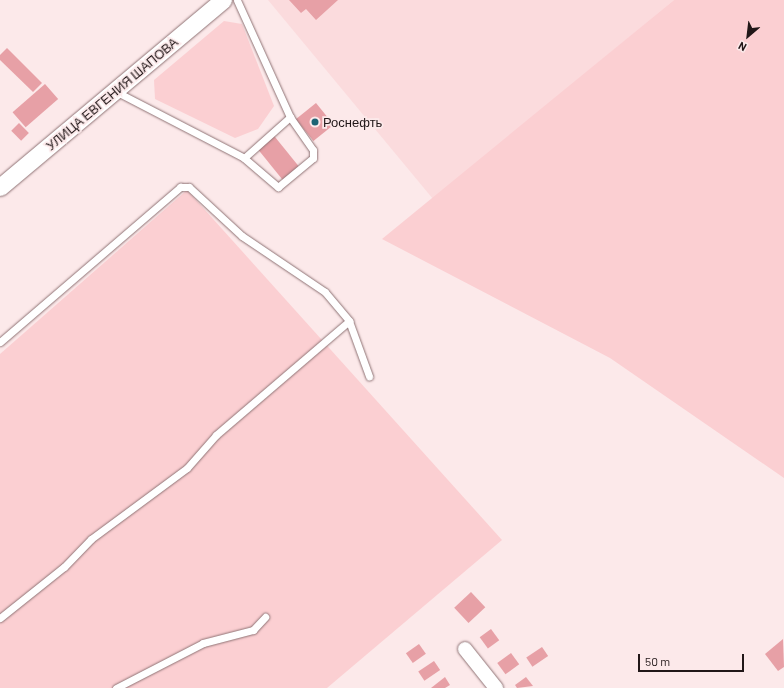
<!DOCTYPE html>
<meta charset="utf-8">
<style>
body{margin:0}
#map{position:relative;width:784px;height:688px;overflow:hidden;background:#fce9ea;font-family:Barlow,sans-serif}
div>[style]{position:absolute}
.built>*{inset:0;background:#fbdbdd}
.green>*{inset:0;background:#fbcfd2}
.building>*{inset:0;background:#e7a0a6;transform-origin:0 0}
.roads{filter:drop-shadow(0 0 1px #8f7375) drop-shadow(0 0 1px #8f7375)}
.service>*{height:7px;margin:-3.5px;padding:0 3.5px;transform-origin:3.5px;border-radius:3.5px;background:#fff}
.minor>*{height:14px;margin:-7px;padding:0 7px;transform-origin:7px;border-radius:7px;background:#fff}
.tertiary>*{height:17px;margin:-8.5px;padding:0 8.5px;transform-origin:8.5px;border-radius:8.5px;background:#fff}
.dots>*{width:11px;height:11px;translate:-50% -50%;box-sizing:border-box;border:2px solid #fce9ea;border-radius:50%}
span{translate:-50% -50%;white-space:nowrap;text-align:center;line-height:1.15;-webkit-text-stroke:3.5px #fce9ea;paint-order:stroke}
.street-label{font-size:13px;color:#211718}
.poi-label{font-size:13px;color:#211718}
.left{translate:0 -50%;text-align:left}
.north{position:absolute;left:728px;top:16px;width:40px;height:40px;-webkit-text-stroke:3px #fce9ea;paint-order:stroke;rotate:208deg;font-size:11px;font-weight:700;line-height:16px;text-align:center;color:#211718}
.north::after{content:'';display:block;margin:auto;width:14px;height:18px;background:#211718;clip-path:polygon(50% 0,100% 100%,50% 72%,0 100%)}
.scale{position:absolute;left:638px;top:654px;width:106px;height:18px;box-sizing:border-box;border:2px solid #211718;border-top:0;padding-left:5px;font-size:12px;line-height:14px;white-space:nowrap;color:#211718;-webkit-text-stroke:3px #fce9ea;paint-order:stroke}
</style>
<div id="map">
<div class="built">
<div style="clip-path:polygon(268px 0,674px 0,433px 199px)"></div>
</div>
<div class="green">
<div style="clip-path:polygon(674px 0,784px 0,784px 478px,610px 358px,382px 239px)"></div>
<div style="clip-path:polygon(224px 21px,242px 24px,274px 106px,258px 129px,235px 138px,155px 99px,154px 80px)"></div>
<div style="clip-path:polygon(187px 190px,502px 540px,327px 688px,0 688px,0 354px)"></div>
</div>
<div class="building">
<div style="clip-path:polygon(289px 0,338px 0,316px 20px,306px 9px,301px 13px)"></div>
<div style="clip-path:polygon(7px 48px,42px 83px,33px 92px,0 60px,0 55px)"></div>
<div style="left:45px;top:84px;width:20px;height:43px;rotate:49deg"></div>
<div style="left:316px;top:103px;width:28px;height:26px;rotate:51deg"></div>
<div style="left:19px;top:123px;width:14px;height:11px;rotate:45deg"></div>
<div style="left:271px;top:132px;width:44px;height:21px;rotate:51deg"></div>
<div style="left:471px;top:592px;width:21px;height:23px;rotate:47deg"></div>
<div style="left:491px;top:629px;width:14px;height:14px;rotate:54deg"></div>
<div style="clip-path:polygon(783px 639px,784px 667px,778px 671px,765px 654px)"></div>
<div style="left:419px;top:644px;width:12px;height:16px;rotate:55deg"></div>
<div style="left:542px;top:647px;width:11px;height:19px;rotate:56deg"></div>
<div style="left:511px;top:653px;width:14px;height:17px;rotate:54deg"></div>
<div style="left:434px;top:661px;width:11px;height:19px;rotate:56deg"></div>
<div style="clip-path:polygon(445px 677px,450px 685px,445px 688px,431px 688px)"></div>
<div style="clip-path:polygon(526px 677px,533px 686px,517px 688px,515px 685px)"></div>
</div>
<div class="roads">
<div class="service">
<div style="left:115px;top:91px;width:145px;rotate:27.4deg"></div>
<div style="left:244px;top:158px;width:62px;rotate:-41.7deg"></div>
<div style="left:290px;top:117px;width:128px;rotate:-114.4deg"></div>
<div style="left:244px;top:158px;width:45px;rotate:40.5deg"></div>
<div style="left:278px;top:187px;width:45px;rotate:-39.6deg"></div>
<div style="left:313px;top:158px;width:8px;rotate:-90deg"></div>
<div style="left:313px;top:150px;width:40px;rotate:-124.9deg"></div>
<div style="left:0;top:342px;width:238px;rotate:-40.7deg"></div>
<div style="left:180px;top:187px;width:9px"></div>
<div style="left:189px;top:187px;width:72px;rotate:42.8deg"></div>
<div style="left:242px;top:236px;width:100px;rotate:34deg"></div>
<div style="left:325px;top:292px;width:38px;rotate:50deg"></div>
<div style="left:349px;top:321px;width:59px;rotate:70deg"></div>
<div style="left:0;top:618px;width:82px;rotate:-38.6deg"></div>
<div style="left:64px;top:567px;width:39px;rotate:-46deg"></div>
<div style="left:91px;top:539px;width:119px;rotate:-36.5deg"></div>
<div style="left:187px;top:468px;width:44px;rotate:-48.7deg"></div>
<div style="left:216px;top:435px;width:175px;rotate:-40.6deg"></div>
<div style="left:116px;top:688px;width:98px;rotate:-27.3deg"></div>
<div style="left:203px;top:643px;width:52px;rotate:-14.6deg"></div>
<div style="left:253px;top:630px;width:18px;rotate:-47deg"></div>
</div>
<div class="minor">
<div style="left:465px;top:649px;width:50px;rotate:51.5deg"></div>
</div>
<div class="tertiary">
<div style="left:0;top:187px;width:291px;rotate:-40deg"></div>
</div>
</div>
<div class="dots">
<div style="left:315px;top:122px;background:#1d6374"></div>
</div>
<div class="street-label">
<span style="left:112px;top:94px;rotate:-40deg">УЛИЦА ЕВГЕНИЯ ШАПОВА</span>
</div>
<div class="poi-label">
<span class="left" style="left:323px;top:122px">Роснефть</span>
</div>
<div class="north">N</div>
<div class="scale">50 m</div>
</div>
